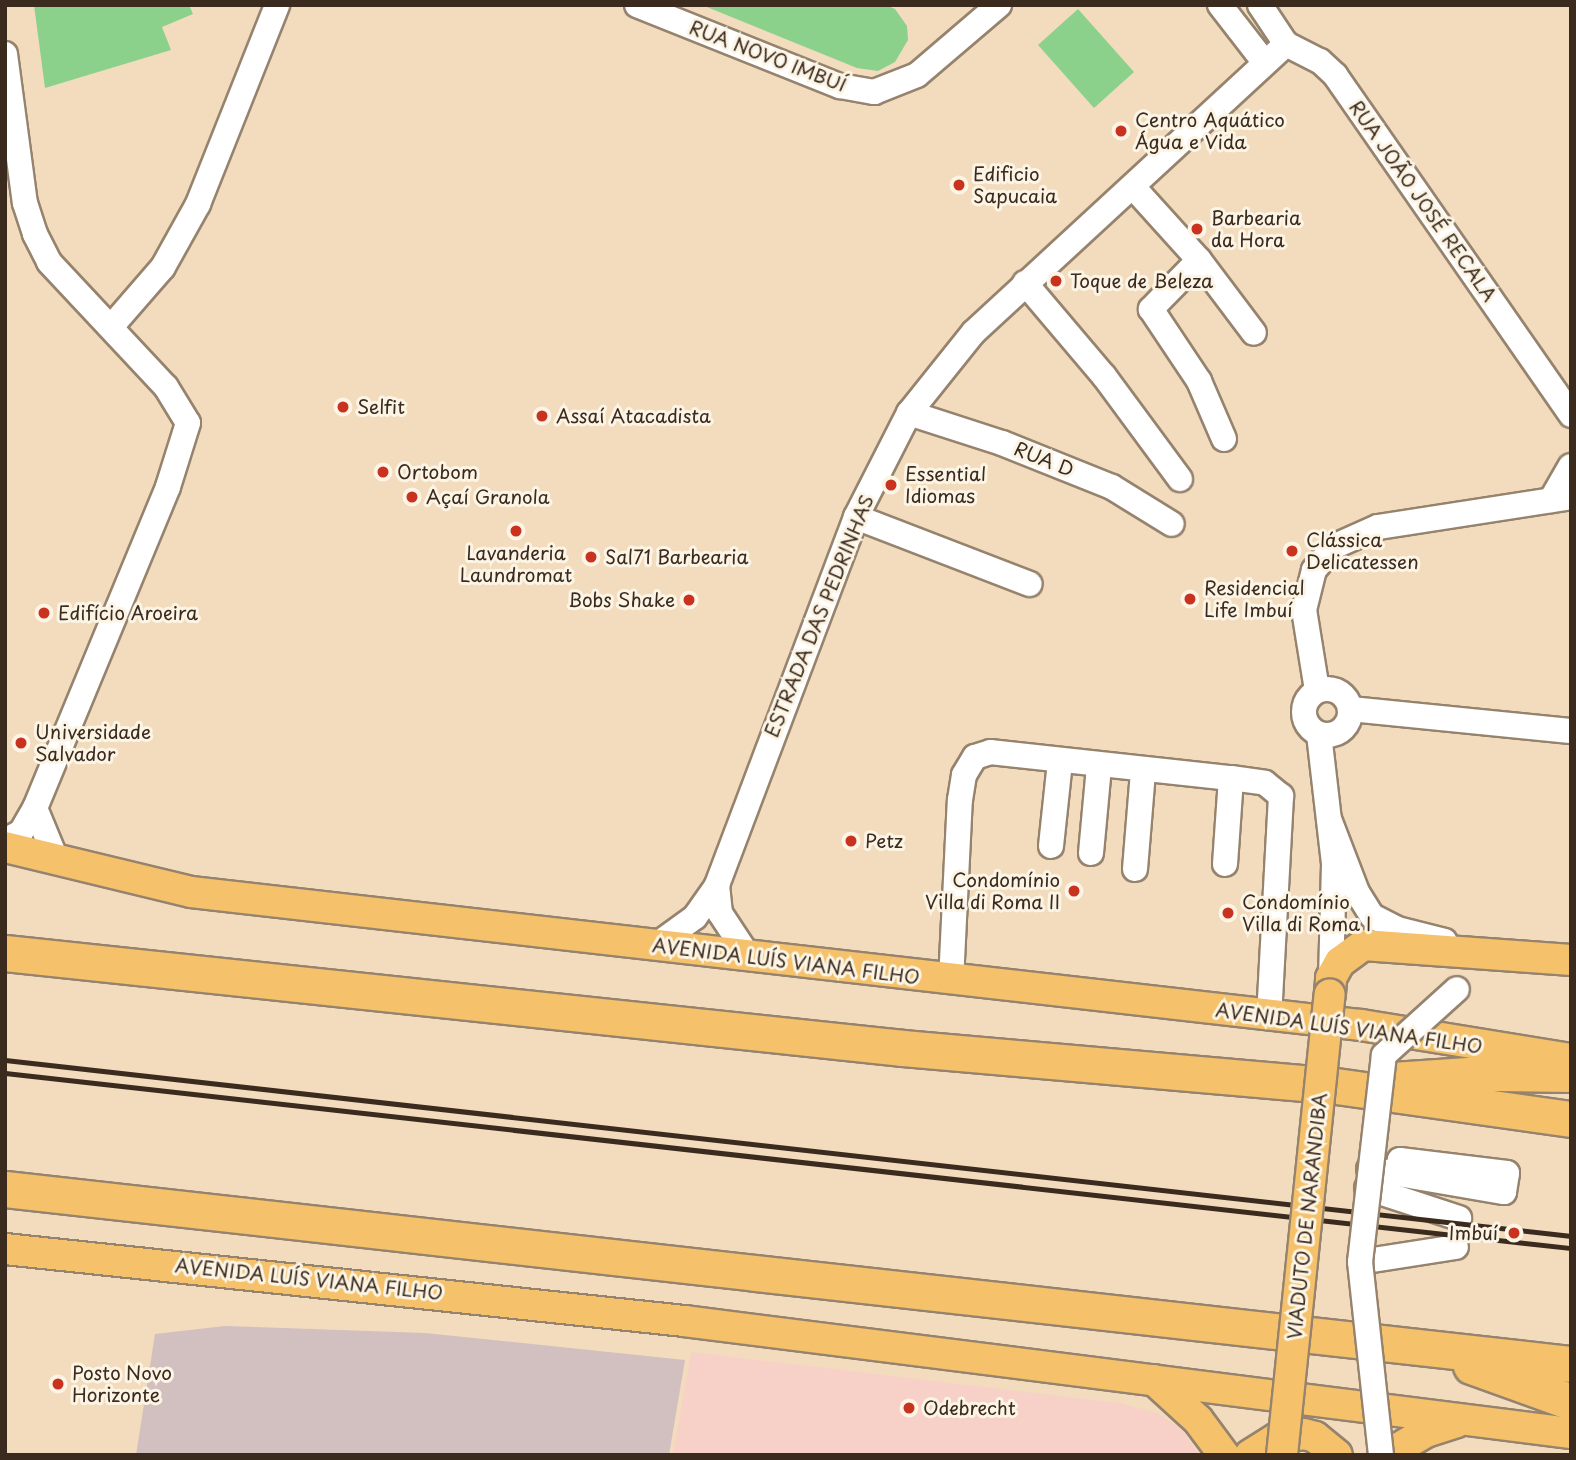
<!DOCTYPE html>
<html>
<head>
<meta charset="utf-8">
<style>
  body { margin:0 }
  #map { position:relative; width:1576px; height:1460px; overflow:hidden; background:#f2dcbd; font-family:"Playpen Sans",sans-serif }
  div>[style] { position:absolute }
  .built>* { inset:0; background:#f7d1c8 }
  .industrial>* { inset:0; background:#d2bfc0 }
  .green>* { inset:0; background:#8bd18c }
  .roads { filter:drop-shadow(2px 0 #96836e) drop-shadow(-2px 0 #96836e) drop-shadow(0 2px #96836e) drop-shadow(0 -2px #96836e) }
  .minor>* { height:24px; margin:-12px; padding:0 12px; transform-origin:12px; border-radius:12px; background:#fff }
  .minor>.ring { margin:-12px; padding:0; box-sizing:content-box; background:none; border:24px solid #fff; border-radius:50% }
  .major>* { height:30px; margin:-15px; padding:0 15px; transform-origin:15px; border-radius:15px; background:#f5c16b }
  .highway>* { height:35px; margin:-17.5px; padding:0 17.5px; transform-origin:17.5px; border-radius:17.5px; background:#f5c16b }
  .rail>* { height:5px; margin:-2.5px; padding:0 2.5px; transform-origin:2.5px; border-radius:2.5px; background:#3b2a1e }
  .bridges { filter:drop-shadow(2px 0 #96836e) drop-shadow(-2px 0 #96836e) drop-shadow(0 2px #96836e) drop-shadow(0 -2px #96836e) }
  .minor-bridge>* { height:24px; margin:-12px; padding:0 12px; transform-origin:12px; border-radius:12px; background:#fff }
  .major-bridge>* { height:30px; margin:-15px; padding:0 15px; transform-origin:15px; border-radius:15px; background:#f5c16b }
  .dots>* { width:19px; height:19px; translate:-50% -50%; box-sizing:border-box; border:4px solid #fcf5e5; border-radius:50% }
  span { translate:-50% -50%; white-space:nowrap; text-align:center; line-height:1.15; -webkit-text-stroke:6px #fcf5e5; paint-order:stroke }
  .street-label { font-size:19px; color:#3b2a1e }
  .poi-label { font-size:19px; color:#3b2a1e }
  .left { translate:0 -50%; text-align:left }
  .right { translate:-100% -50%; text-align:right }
  .frame { position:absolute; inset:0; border:7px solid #3b2a1e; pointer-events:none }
</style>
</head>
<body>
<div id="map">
  <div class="built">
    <div style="clip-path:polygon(691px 1352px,1119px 1403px,1157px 1413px,1182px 1429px,1199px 1455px,673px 1455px)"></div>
  </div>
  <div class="industrial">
    <div style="clip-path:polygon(225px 1326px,425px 1333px,685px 1360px,669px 1455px,136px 1455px,155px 1334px)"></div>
  </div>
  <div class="green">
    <div style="clip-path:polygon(34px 5px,189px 5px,193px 14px,162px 27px,171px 50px,45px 88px)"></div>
    <div style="clip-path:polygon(702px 5px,886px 5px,895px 9px,907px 26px,908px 40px,895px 62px,878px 71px,857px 68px)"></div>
    <div style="clip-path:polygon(1078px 9px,1134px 72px,1094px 108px,1038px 45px)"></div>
  </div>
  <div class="roads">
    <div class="minor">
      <div style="left:637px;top:5px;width:219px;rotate:21.8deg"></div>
      <div style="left:840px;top:86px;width:35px;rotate:10deg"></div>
      <div style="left:874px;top:92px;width:46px;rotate:-21.6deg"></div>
      <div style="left:917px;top:75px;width:108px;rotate:-40.5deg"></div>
      <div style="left:1220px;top:5px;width:73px;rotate:52.2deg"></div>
      <div style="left:1260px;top:5px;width:47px;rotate:56.3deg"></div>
      <div style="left:1286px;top:44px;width:38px;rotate:27deg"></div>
      <div style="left:1320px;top:61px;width:21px;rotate:43deg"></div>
      <div style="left:1335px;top:75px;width:414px;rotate:55.2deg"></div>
      <div style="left:5px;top:54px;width:150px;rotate:82.4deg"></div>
      <div style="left:25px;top:203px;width:33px;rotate:72deg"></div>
      <div style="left:35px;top:234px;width:31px;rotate:63deg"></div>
      <div style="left:49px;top:262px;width:171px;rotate:46.9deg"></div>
      <div style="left:166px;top:387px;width:42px;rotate:58.6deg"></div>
      <div style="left:188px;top:423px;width:67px;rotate:107.4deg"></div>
      <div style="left:168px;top:487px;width:347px;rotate:112.5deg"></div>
      <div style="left:35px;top:808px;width:28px;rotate:120deg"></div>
      <div style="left:21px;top:832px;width:18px;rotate:151deg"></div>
      <div style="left:1134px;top:188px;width:97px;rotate:47.9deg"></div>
      <div style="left:1199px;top:260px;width:91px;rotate:53deg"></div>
      <div style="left:1199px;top:260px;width:69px;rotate:134.4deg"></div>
      <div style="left:1151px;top:309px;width:87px;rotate:56.3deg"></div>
      <div style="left:1199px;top:381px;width:63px;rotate:66.7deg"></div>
      <div style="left:1025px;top:283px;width:122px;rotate:49.7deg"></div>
      <div style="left:1104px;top:376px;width:128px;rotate:53.6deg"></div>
      <div style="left:111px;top:327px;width:79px;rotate:-49.1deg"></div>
      <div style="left:163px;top:267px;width:72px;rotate:-60.9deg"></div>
      <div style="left:198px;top:204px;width:214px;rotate:-68.3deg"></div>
      <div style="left:909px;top:413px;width:98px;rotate:17.9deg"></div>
      <div style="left:1002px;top:443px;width:118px;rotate:21.8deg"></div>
      <div style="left:1112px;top:487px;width:70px;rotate:31.7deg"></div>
      <div style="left:1551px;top:500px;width:39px;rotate:-60deg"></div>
      <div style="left:856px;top:517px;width:186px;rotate:21.1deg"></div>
      <div class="ring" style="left:1304px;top:689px;width:22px;height:22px"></div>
      <div style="left:1317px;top:690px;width:81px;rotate:-99.2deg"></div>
      <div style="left:1304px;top:610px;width:41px;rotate:-76deg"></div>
      <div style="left:1314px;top:570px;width:30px;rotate:-50deg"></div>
      <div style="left:1333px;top:547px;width:49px;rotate:-24deg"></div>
      <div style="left:1378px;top:527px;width:195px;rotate:-8.8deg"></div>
      <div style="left:1350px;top:709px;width:222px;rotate:5.7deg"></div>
      <div style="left:1319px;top:734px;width:131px;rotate:83.4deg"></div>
      <div style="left:1334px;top:864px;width:114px;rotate:91.5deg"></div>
      <div style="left:35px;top:808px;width:55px;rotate:67.6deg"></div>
      <div style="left:1329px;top:819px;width:78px;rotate:69deg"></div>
      <div style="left:1357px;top:892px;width:28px;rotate:58deg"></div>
      <div style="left:1372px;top:916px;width:28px;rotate:27deg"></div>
      <div style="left:1397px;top:929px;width:49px;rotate:14deg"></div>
      <div style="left:1051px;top:846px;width:84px;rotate:-83.9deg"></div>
      <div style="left:1091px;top:853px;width:86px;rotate:-84.7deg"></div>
      <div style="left:1225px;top:864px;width:86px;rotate:-86deg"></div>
      <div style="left:1135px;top:869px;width:98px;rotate:-85.3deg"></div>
      <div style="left:717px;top:885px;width:28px;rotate:84deg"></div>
      <div style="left:720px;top:913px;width:53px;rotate:56.6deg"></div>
      <div style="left:655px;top:946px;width:49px;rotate:-35.9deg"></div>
      <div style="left:695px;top:917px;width:39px;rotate:-55deg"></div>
      <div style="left:717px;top:885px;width:393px;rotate:-69.3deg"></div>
      <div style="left:856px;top:517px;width:117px;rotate:-63deg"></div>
      <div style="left:909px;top:413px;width:104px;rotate:-51.3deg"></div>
      <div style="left:974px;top:332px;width:425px;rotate:-42.7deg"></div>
      <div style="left:951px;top:981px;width:181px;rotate:-87.2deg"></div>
      <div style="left:960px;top:800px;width:25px;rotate:-81deg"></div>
      <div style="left:964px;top:775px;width:21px;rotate:-59deg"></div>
      <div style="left:975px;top:757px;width:16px;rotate:-18deg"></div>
      <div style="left:990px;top:752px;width:242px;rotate:6.2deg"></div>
      <div style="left:1231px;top:778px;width:34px;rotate:8deg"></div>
      <div style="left:1265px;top:783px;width:21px;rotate:39deg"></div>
      <div style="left:1281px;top:796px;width:219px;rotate:93.1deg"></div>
      <div style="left:1369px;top:1169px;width:137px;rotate:9.7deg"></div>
      <div style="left:1504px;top:1192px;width:19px;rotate:-81deg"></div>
      <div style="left:1507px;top:1173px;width:108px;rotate:-173.1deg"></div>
      <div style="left:1400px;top:1160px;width:7px;rotate:106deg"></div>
      <div style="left:1398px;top:1167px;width:100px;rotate:9.7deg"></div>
      <div style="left:1497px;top:1184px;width:5px;rotate:-90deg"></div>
      <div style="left:1497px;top:1179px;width:96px;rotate:-171deg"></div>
      <div style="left:1367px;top:1188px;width:97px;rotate:18.1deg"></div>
      <div style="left:1360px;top:1262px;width:97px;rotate:-8.9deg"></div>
    </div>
    <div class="major">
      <div style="left:5px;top:847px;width:191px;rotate:13.6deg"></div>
      <div style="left:191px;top:892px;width:1178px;rotate:6.49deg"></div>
      <div style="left:1361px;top:1025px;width:213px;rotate:9.2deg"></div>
      <div style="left:1330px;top:994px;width:16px;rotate:-86deg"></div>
      <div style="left:1331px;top:978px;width:18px;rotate:-61deg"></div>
      <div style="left:1340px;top:962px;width:29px;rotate:-36deg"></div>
      <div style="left:1363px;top:945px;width:209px;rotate:4.1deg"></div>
      <div style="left:5px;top:1249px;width:683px;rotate:6.05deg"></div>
      <div style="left:684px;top:1321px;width:894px;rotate:7.2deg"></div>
      <div style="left:1154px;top:1380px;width:59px;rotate:42.3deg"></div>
      <div style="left:1198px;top:1420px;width:44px;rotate:53.4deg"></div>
      <div style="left:1250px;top:1455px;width:32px;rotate:-32deg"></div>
      <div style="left:1277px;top:1438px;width:27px;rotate:-8deg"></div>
      <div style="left:1304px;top:1434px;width:11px;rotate:15deg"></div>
      <div style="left:1315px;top:1437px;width:28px;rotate:39deg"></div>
      <div style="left:1387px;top:1455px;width:45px;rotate:-30.5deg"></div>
      <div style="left:1426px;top:1432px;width:32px;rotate:-18deg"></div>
    </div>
    <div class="highway">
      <div style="left:5px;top:953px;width:903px;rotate:6.04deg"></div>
      <div style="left:903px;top:1048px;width:428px;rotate:5deg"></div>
      <div style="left:1329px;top:1085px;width:244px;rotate:8deg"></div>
      <div style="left:1392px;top:1080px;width:106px;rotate:-3.8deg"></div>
      <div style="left:1498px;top:1073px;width:73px;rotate:0.8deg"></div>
      <div style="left:5px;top:1189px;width:1576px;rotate:6.38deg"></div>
      <div style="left:1471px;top:1366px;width:106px;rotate:19.8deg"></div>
    </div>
  </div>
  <div class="rail">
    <div style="left:5px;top:1060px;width:1576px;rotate:6.41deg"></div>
    <div style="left:5px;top:1073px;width:1576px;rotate:6.38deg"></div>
  </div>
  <div class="bridges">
    <div class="minor-bridge">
      <div style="left:1381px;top:1455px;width:194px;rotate:-96.2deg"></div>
      <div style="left:1360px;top:1262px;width:208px;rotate:-83.4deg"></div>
      <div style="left:1384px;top:1055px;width:98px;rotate:-42.1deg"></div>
    </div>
    <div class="major-bridge">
      <div style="left:1282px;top:1455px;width:463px;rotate:-84.1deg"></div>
    </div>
  </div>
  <div class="dots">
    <div style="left:1121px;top:131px;background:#c8321e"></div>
    <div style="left:959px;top:185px;background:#c8321e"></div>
    <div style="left:1197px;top:229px;background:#c8321e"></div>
    <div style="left:1056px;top:281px;background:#c8321e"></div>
    <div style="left:343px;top:407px;background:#c8321e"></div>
    <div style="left:542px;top:416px;background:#c8321e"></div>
    <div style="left:383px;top:472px;background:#c8321e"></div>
    <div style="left:891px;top:485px;background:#c8321e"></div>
    <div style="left:412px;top:497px;background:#c8321e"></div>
    <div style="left:516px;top:531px;background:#c8321e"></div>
    <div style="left:1292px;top:551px;background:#c8321e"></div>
    <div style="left:591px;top:557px;background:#c8321e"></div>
    <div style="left:1190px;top:599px;background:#c8321e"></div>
    <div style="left:689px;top:600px;background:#c8321e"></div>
    <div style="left:44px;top:613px;background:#c8321e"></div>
    <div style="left:21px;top:743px;background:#c8321e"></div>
    <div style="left:851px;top:841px;background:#c8321e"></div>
    <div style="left:1074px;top:891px;background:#c8321e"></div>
    <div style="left:1228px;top:913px;background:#c8321e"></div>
    <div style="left:1514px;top:1233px;background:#c8321e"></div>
    <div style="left:58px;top:1384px;background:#c8321e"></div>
    <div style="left:909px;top:1408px;background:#c8321e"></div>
  </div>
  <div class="street-label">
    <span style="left:768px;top:56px;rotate:21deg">RUA NOVO IMBUÍ</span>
    <span style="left:1423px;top:201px;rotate:55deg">RUA JOÃO JOSÉ RECALA</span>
    <span style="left:1044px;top:459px;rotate:22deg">RUA D</span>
    <span style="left:819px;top:616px;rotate:-68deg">ESTRADA DAS PEDRINHAS</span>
    <span style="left:786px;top:961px;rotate:7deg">AVENIDA LUÍS VIANA FILHO</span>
    <span style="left:1349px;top:1028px;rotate:8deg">AVENIDA LUÍS VIANA FILHO</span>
    <span style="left:1307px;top:1216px;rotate:-84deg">VIADUTO DE NARANDIBA</span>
    <span style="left:309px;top:1279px;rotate:6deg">AVENIDA LUÍS VIANA FILHO</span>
  </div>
  <div class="poi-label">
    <span class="left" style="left:1135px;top:131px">Centro Aquático<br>Água e Vida</span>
    <span class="left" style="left:973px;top:185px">Edificio<br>Sapucaia</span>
    <span class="left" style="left:1211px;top:229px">Barbearia<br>da Hora</span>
    <span class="left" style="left:1070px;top:281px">Toque de Beleza</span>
    <span class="left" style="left:357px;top:407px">Selfit</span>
    <span class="left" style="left:556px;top:416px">Assaí Atacadista</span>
    <span class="left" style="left:397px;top:472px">Ortobom</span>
    <span class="left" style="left:905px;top:485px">Essential<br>Idiomas</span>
    <span class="left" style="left:426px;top:497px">Açaí Granola</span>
    <span class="left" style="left:1306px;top:551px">Clássica<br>Delicatessen</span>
    <span style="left:516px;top:564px">Lavanderia<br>Laundromat</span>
    <span class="left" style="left:605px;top:557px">Sal71 Barbearia</span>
    <span class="left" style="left:1204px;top:599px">Residencial<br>Life Imbuí</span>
    <span class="right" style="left:675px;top:600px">Bobs Shake</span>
    <span class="left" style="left:58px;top:613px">Edifício Aroeira</span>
    <span class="left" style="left:35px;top:743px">Universidade<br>Salvador</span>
    <span class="left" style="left:865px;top:841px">Petz</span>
    <span class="right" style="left:1060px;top:891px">Condomínio<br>Villa di Roma II</span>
    <span class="left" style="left:1242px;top:913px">Condomínio<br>Villa di Roma I</span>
    <span class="right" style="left:1498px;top:1233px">Imbuí</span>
    <span class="left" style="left:72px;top:1384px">Posto Novo<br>Horizonte</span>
    <span class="left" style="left:923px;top:1408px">Odebrecht</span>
  </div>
  <div class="frame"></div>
</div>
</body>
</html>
